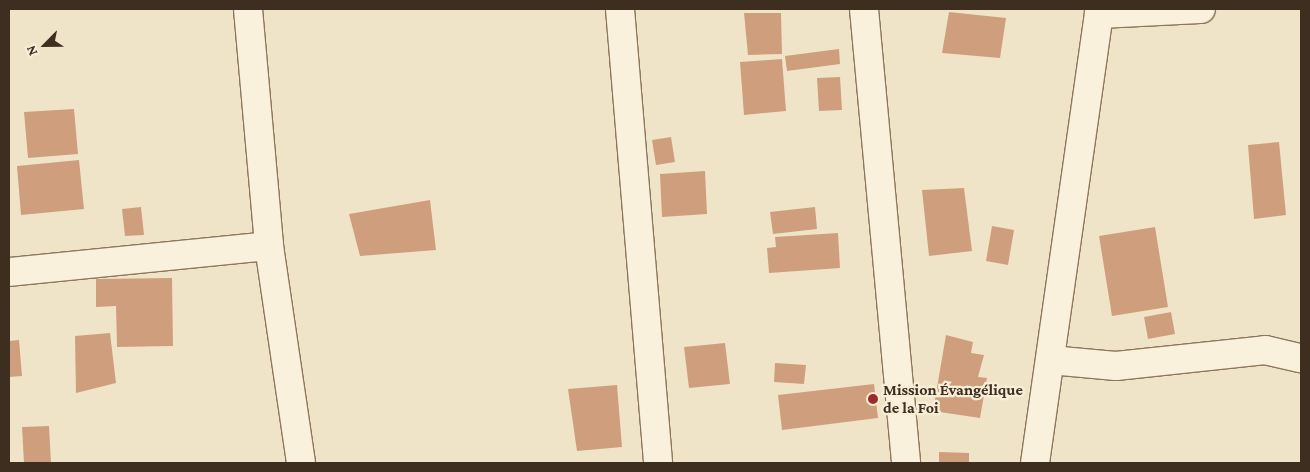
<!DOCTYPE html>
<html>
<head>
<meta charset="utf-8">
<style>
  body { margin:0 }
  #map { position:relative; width:1310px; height:472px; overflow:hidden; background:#f0e4c8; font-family:"Crimson Pro",serif }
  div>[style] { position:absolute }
  .building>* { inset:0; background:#cf9f7d }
  .roads { filter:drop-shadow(1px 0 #8d765c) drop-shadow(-1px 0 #8d765c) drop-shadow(0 1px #8d765c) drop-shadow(0 -1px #8d765c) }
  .street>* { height:28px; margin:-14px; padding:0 14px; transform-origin:14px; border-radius:14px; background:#faf1dc }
  .dots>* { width:14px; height:14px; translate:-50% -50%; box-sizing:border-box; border:2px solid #f7eed8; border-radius:50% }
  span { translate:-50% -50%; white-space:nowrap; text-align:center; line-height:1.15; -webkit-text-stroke:4.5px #f7eed8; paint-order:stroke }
  .poi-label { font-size:16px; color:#3d2e20; font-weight:700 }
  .left { translate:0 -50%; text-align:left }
  .frame { position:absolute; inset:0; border:10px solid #3d2e20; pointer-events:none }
  .north { position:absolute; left:20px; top:20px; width:50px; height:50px; -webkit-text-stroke:4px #f7eed8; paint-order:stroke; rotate:247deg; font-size:14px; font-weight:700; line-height:20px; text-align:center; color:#3d2e20 }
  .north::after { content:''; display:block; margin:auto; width:18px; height:22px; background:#3d2e20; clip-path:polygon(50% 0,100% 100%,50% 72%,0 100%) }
</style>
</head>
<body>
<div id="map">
  <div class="building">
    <div style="clip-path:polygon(949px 12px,1006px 18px,1000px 58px,942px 53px)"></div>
    <div style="clip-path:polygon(744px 13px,781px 13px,782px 54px,748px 55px)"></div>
    <div style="clip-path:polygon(839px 49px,840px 64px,787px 71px,785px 56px)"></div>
    <div style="clip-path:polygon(782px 59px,786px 111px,744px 115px,740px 62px)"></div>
    <div style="clip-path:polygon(840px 77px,842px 110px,819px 111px,817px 78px)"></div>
    <div style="clip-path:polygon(74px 109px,78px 154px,28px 158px,24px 112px)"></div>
    <div style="clip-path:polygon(671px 137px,675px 162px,656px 165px,652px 140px)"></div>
    <div style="clip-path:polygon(1279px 142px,1286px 215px,1254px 219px,1248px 145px)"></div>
    <div style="clip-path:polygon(79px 160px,84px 209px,21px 215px,17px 166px)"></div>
    <div style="clip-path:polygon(705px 171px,707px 214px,662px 217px,660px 174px)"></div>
    <div style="clip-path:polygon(964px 188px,972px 251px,929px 256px,922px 190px)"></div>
    <div style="clip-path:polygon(430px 200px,436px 250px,360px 256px,349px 214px)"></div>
    <div style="clip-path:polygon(141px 207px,144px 235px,125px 236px,122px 209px)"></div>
    <div style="clip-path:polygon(815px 207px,817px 229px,773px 234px,770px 212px)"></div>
    <div style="clip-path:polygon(992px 226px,1014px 230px,1008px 265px,986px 261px)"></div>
    <div style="clip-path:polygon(1155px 227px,1168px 307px,1112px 316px,1099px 236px)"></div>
    <div style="clip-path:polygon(838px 233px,840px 268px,769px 273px,767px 248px,776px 247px,775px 237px)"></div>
    <div style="clip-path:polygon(172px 278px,173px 346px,117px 347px,116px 306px,96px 307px,96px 279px)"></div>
    <div style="clip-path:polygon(1171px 312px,1175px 334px,1148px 339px,1144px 317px)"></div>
    <div style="clip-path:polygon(110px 333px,116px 383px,76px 393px,75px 336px)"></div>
    <div style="clip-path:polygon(946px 335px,973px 342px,971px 353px,984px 355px,978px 377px,987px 378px,980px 418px,933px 411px)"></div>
    <div style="clip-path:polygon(19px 340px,22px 376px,9px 377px,9px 341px)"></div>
    <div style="clip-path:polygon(725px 343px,730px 384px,689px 388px,684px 347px)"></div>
    <div style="clip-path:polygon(775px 363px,806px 365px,804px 384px,774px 382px)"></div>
    <div style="clip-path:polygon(874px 384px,878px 418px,782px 430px,778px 395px)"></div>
    <div style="clip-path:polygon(617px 385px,622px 447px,577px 451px,568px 389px)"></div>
    <div style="clip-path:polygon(49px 426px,51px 463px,24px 463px,22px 427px)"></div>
    <div style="clip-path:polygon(939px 452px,969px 453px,969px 463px,939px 463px)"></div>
  </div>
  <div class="roads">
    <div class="street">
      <div style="left:248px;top:9px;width:238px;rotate:84.9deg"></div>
      <div style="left:269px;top:246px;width:219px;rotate:81.6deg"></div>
      <div style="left:620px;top:9px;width:456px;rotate:85.2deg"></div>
      <div style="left:864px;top:9px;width:456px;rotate:84.7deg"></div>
      <div style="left:1099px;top:14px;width:102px;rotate:-2.8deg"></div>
      <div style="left:9px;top:272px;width:261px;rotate:-5.7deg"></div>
      <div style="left:1050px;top:360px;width:66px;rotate:5.2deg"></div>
      <div style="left:1116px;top:366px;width:150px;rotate:-6.1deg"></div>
      <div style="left:1265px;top:350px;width:37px;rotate:13deg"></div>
      <div style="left:1035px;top:463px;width:459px;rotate:-81.9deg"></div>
    </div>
  </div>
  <div class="dots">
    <div style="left:873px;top:399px;background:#9e2a2b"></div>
  </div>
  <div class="poi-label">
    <span class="left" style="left:883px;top:399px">Mission Évangélique<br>de la Foi</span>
  </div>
  <div class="frame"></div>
  <div class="north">N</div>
</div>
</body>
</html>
